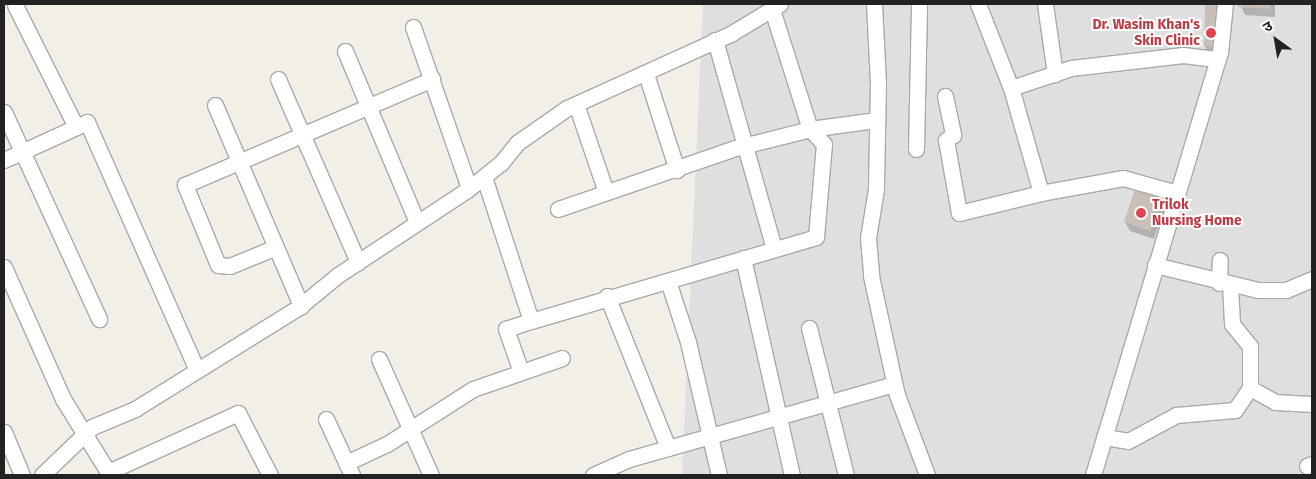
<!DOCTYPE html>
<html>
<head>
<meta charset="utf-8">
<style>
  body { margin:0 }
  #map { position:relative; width:1316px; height:479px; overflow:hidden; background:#f2efe9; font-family:"Fira Sans","Noto Sans Devanagari",sans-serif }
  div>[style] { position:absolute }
  .residential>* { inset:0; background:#e0dfdf }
  .shadow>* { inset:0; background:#0003 }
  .building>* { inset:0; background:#c7bfb8 }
  .roads { filter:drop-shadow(1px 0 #a9a9a9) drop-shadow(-1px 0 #a9a9a9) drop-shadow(0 1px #a9a9a9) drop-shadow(0 -1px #a9a9a9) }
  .minor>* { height:15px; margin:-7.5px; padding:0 7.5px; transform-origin:7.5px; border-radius:7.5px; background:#fff }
  .dots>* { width:14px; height:14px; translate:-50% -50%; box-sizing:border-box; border:2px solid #fff; border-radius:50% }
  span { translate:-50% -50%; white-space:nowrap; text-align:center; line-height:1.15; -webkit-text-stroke:4px #fff; paint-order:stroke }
  .health-label { font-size:14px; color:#be3a42; font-weight:700 }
  .right { translate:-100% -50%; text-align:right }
  .left { translate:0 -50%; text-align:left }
  .frame { position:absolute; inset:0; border:5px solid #222; pointer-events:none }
  .north { position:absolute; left:1251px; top:15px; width:50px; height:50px; -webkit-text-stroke:4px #fff; paint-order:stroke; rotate:328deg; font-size:14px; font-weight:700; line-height:20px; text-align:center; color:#222 }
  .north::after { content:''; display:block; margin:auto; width:18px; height:22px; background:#222; clip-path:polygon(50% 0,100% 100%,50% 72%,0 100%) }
</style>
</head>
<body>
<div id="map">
  <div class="residential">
    <div style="clip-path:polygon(703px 4px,1312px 4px,1312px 475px,682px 475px)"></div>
  </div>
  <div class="shadow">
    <div style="clip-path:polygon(1207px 4px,1223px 4px,1224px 55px,1210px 55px,1205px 46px)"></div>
    <div style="clip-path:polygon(1240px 4px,1275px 4px,1275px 17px,1245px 15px)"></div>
    <div style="clip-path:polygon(1160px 199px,1165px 207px,1154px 239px,1130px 231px,1125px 222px)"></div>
  </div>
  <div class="building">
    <div style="clip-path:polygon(1205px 4px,1222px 4px,1220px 47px,1204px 46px)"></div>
    <div style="clip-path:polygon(1238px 4px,1270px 4px,1270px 9px,1238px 7px)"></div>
    <div style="clip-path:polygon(1135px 189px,1161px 197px,1150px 231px,1124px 222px)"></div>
  </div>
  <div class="roads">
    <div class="minor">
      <div style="left:874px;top:4px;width:78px;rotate:87.1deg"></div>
      <div style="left:878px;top:82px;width:107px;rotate:91.1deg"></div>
      <div style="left:876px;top:189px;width:50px;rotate:99.3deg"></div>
      <div style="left:868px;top:238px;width:38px;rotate:85deg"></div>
      <div style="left:871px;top:276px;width:122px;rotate:77.7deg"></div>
      <div style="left:897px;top:395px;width:85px;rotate:69.4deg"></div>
      <div style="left:978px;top:4px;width:90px;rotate:68.6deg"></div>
      <div style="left:1045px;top:4px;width:71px;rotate:81.9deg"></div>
      <div style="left:413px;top:27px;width:170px;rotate:70.8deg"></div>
      <div style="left:715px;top:40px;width:216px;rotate:74.2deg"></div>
      <div style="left:345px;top:51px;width:186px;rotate:67.2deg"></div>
      <div style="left:646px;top:74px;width:101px;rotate:72.1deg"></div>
      <div style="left:278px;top:79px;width:200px;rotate:66.4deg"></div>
      <div style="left:945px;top:96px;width:40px;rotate:78deg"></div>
      <div style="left:953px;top:135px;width:9px;rotate:144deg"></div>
      <div style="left:946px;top:140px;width:74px;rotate:79.9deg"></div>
      <div style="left:959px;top:213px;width:84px;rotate:-13.7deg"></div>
      <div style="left:576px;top:104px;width:93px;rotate:71.2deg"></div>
      <div style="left:215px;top:105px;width:219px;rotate:66.8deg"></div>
      <div style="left:4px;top:112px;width:228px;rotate:65.3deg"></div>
      <div style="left:76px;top:127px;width:12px;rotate:-24deg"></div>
      <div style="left:87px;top:122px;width:271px;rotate:66.1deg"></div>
      <div style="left:916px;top:149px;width:145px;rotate:-88.8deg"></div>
      <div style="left:4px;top:160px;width:79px;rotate:-24.6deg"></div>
      <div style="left:76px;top:127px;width:136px;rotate:-116.6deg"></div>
      <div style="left:484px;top:177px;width:151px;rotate:71.9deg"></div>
      <div style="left:531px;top:321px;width:297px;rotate:-16.4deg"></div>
      <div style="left:816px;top:237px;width:93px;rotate:-85.1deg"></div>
      <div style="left:824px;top:144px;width:21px;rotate:-133deg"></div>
      <div style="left:810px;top:129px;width:126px;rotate:-107.6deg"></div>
      <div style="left:1177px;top:193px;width:56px;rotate:-164.5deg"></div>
      <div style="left:1123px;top:178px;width:83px;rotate:169.6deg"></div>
      <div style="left:1041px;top:193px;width:109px;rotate:-105.9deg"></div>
      <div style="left:1011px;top:88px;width:63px;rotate:-18.4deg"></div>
      <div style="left:1071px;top:68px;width:113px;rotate:-6.6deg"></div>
      <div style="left:1183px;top:55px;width:35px;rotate:7deg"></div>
      <div style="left:558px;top:209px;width:187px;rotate:-19deg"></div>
      <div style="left:735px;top:148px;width:77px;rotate:-14.2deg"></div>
      <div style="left:810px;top:129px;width:67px;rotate:-7.8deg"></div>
      <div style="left:276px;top:247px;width:50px;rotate:157.6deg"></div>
      <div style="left:230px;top:266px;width:12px;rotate:-175deg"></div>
      <div style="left:218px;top:265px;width:87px;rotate:-112.4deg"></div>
      <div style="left:185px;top:185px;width:269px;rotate:-23.2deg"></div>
      <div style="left:743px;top:258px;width:222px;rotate:77.3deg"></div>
      <div style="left:1155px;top:265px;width:106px;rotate:13.6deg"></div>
      <div style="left:1258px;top:290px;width:28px"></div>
      <div style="left:1286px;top:290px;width:28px;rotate:-23deg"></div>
      <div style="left:4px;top:267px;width:145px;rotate:65.9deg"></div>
      <div style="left:63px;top:399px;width:89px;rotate:58.3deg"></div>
      <div style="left:668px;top:281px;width:64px;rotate:71.8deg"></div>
      <div style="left:688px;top:342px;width:137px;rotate:76.9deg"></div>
      <div style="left:1219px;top:283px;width:23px;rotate:-88deg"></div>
      <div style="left:1230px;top:285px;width:39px;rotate:87deg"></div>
      <div style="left:1232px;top:324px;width:28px;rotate:51deg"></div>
      <div style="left:1250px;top:346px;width:42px;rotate:90deg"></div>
      <div style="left:607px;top:296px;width:164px;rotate:68.1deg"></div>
      <div style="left:809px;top:328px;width:152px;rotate:75.9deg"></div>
      <div style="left:379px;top:359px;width:127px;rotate:65.9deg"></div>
      <div style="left:521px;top:372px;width:46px;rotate:-109.2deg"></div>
      <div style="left:506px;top:329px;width:26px;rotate:-18deg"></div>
      <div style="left:326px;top:419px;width:62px;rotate:65.1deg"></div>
      <div style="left:4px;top:432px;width:47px;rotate:67.3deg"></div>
      <div style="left:1104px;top:437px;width:24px;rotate:9deg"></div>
      <div style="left:1128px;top:441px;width:55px;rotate:-28.4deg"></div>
      <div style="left:1176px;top:415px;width:59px;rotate:-4.8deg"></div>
      <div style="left:1235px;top:410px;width:27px;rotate:-56deg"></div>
      <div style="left:1250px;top:388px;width:29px;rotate:29deg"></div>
      <div style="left:1275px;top:402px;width:37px;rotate:3deg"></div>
      <div style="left:346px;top:463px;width:45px;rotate:-24.9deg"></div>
      <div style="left:387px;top:444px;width:102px;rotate:-32.6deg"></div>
      <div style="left:473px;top:389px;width:94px;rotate:-19.2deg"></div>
      <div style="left:1307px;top:466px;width:5px;rotate:-22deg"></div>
      <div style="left:108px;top:472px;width:143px;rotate:-24.4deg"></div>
      <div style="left:238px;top:413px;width:70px;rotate:62.7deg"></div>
      <div style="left:42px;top:475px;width:69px;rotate:-43.8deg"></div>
      <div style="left:92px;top:427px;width:47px;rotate:-22.7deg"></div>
      <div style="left:135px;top:409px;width:193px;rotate:-31.9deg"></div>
      <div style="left:299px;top:307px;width:50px;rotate:-39.4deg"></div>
      <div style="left:338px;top:275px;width:154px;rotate:-33.4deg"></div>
      <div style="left:467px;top:190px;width:43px;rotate:-38.5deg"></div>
      <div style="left:501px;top:163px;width:26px;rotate:-51deg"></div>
      <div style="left:517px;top:143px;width:61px;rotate:-35deg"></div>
      <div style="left:567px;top:108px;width:181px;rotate:-24.4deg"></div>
      <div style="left:732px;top:33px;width:56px;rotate:-31.1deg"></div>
      <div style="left:593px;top:475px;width:39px;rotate:-24deg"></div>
      <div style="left:629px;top:459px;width:275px;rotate:-15.8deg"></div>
      <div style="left:1093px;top:475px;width:441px;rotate:-73.3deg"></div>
      <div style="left:1220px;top:53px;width:49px;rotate:-84.2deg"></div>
    </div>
  </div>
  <div class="dots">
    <div style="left:1211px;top:33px;background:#e0444e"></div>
    <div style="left:1141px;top:213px;background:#e0444e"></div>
  </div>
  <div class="health-label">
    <span class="right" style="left:1200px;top:33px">Dr. Wasim Khan's<br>Skin Clinic</span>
    <span class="left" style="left:1152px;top:213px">Trilok<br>Nursing Home</span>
  </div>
  <div class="frame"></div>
  <div class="north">उ</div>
</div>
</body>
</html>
